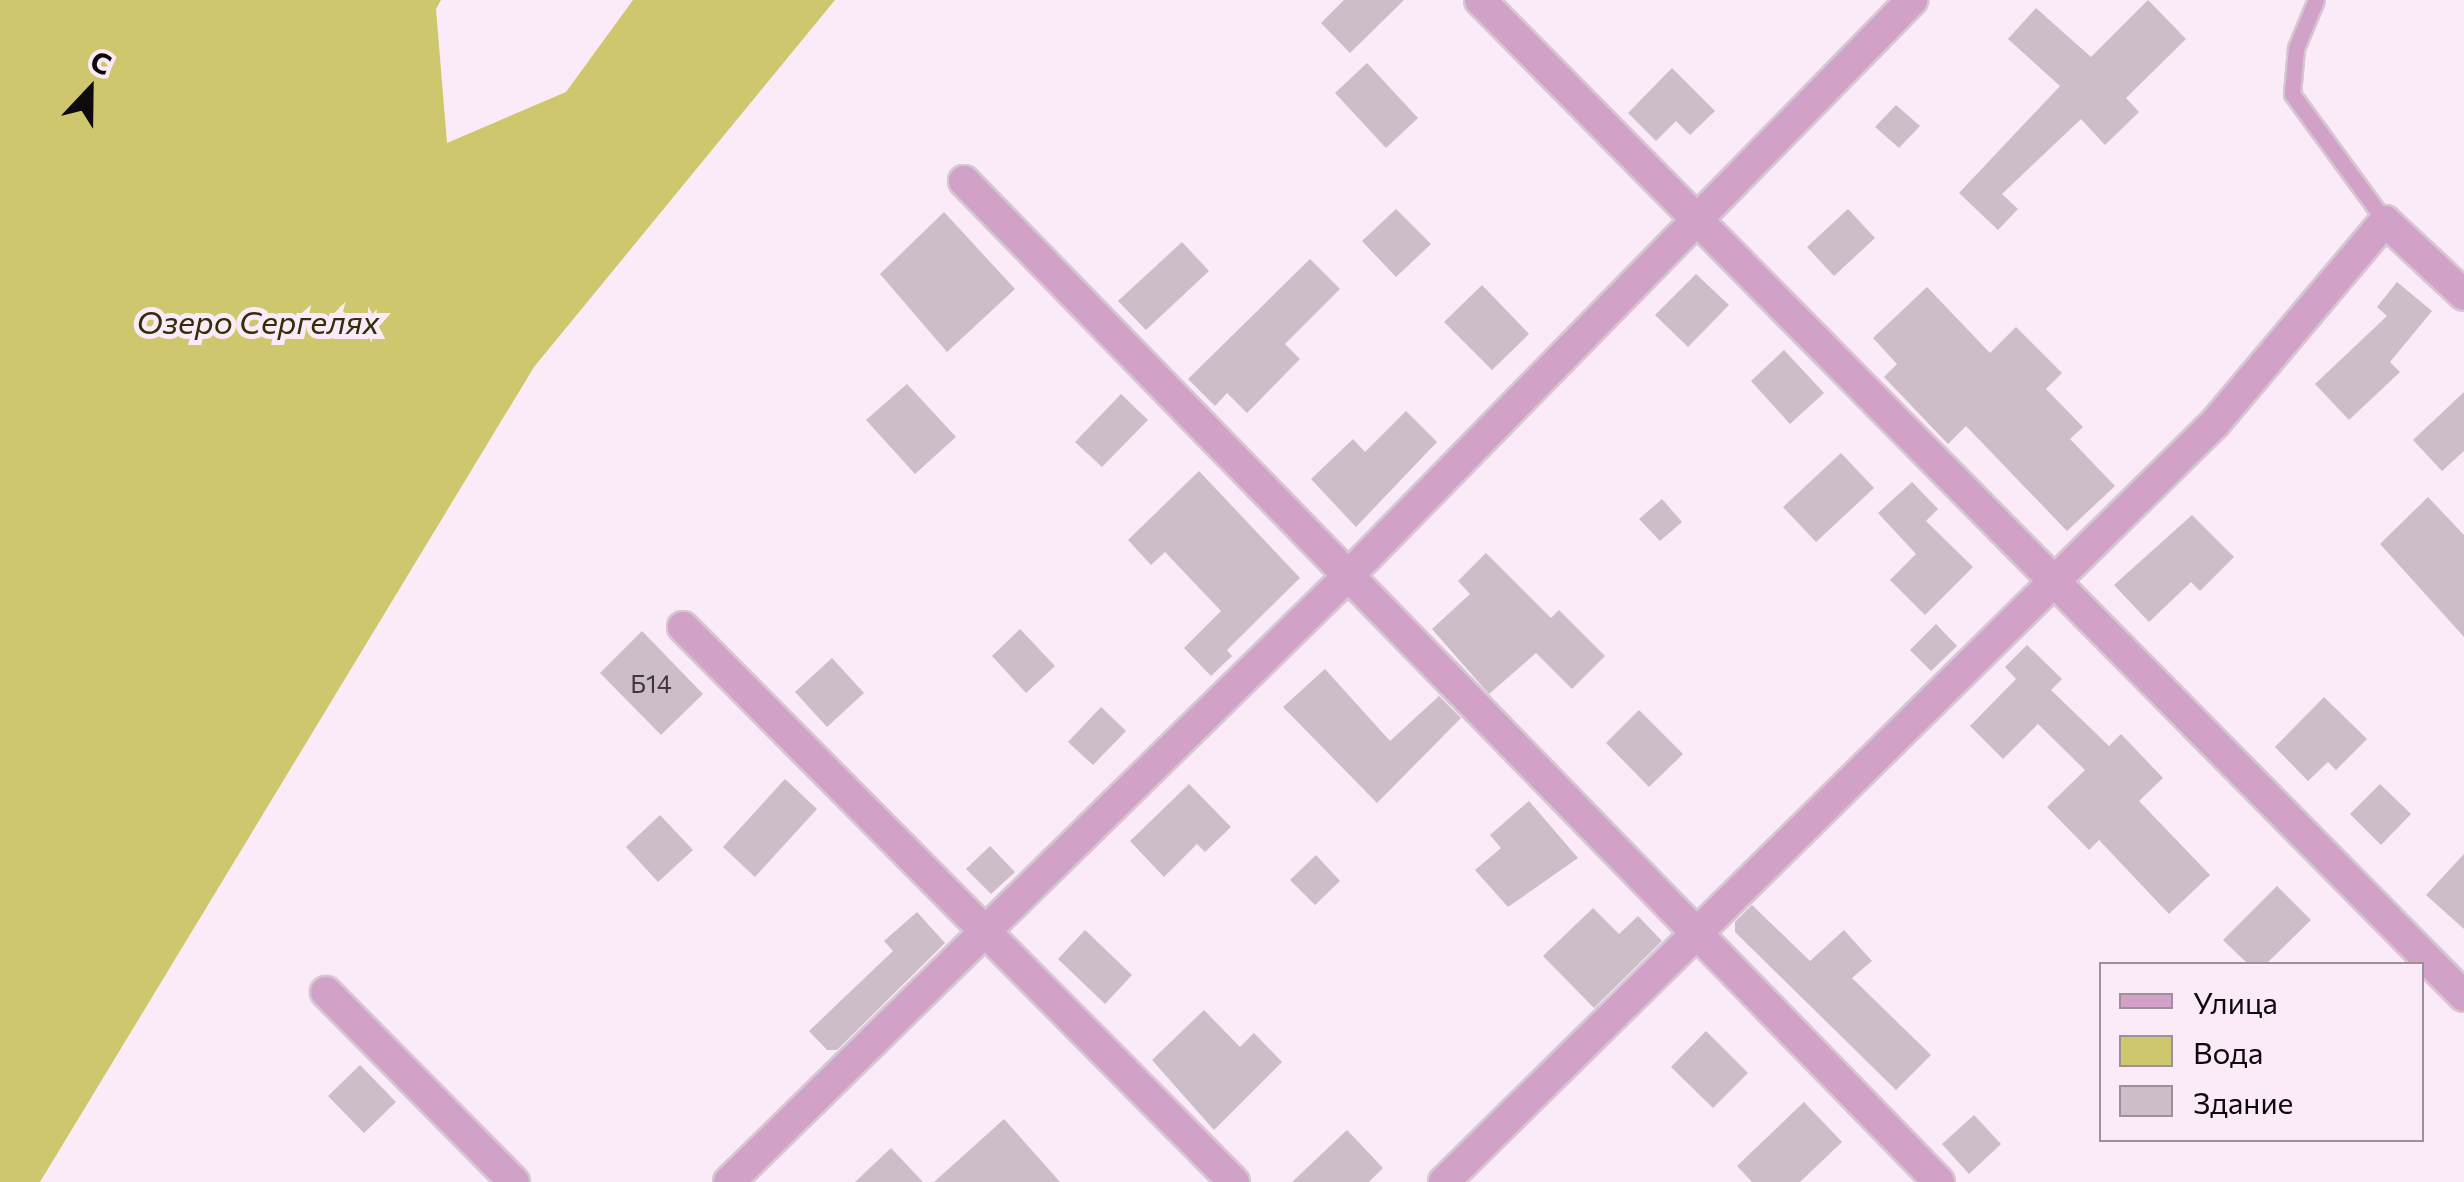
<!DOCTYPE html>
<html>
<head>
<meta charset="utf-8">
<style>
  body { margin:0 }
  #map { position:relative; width:2464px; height:1182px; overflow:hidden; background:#fbeaf7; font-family:Commissioner,sans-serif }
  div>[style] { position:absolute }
  .water>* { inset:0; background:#cfc76e }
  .building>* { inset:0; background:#cdbdc9 }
  .roads { filter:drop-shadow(2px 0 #d5c6d2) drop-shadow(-2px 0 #d5c6d2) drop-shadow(0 2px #d5c6d2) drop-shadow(0 -2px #d5c6d2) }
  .service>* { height:15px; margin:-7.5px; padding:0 7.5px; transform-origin:7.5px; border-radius:7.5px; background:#d2a1c8 }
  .minor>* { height:30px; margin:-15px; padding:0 15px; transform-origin:15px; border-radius:15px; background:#d2a1c8 }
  span { translate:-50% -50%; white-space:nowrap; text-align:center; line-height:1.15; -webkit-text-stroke:10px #fbeaf7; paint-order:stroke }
  .number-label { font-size:25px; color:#3e373d }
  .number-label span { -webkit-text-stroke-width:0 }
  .water-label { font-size:32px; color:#322e06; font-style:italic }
  .legend { position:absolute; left:2099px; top:962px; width:325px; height:180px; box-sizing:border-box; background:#fbeaf7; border:2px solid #9d909a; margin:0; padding:12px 18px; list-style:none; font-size:30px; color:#0f0a0e }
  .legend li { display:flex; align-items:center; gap:20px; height:50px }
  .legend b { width:50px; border:2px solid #9d909a }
  .north { position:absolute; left:40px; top:40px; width:100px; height:100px; -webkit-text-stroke:8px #fbeaf7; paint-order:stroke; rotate:22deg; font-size:28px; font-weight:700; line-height:40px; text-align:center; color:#0f0a0e }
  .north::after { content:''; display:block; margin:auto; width:35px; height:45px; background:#0f0a0e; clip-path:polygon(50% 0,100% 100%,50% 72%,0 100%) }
</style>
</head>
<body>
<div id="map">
  <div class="water">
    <div style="clip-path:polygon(0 0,441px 0,436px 9px,447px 143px,566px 92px,633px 0,835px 0,534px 367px,40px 1182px,0 1182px)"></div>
  </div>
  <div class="building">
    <div style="clip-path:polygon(1344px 0,1404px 0,1350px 53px,1321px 23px)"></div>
    <div style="clip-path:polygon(2148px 0,2186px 39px,2126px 98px,2139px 112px,2105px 145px,2081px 119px,2002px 194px,2018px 209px,1998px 230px,1959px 193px,2060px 86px,2008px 39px,2036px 8px,2091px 57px)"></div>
    <div style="clip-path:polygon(1367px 63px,1418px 118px,1386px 148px,1335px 93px)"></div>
    <div style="clip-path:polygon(1672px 68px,1715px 111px,1690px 135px,1676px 121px,1656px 141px,1628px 113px)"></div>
    <div style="clip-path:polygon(1896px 105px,1920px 126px,1899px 148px,1875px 127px)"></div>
    <div style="clip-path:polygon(1396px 209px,1431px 244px,1396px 277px,1362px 241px)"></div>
    <div style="clip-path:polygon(1848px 209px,1875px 238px,1834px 276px,1807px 247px)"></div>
    <div style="clip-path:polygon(944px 212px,1015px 289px,947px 352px,880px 274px)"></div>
    <div style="clip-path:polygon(1182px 242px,1209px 271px,1146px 330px,1118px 301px)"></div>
    <div style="clip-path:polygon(1310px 259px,1340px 289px,1285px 344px,1300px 359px,1247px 413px,1227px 393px,1215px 406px,1188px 379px)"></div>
    <div style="clip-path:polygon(1696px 274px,1729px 305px,1688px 347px,1655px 315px)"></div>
    <div style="clip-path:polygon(2397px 282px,2432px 311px,2390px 362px,2400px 372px,2349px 420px,2315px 384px,2387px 316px,2377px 307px)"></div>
    <div style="clip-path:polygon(1482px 285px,1529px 334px,1492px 370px,1444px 322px)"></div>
    <div style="clip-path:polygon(1927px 287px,1990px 353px,2016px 327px,2062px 373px,2046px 389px,2083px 427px,2070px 439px,2115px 486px,2067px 531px,1966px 426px,1948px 444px,1884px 377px,1897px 364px,1873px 338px)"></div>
    <div style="clip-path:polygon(1784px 350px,1824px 393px,1790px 424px,1751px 381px)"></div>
    <div style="clip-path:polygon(907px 384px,956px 437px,915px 474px,866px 420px)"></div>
    <div style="clip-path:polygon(2464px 392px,2464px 451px,2442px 471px,2413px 440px)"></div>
    <div style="clip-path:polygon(1121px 394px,1148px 420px,1102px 467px,1075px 442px)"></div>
    <div style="clip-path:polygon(1406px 411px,1437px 442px,1356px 527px,1311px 479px,1353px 439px,1365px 452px)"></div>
    <div style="clip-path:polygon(1841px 453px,1874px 488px,1816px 542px,1783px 507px)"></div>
    <div style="clip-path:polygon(1199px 471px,1300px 578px,1227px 650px,1232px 656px,1211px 676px,1184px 648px,1221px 611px,1165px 552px,1151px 565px,1128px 540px)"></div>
    <div style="clip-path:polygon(1912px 482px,1938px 509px,1926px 521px,1973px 567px,1925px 615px,1890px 580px,1916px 554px,1878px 513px)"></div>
    <div style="clip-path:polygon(2428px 497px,2464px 535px,2464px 637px,2380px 544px)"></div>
    <div style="clip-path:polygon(1662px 499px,1682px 522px,1660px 541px,1639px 519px)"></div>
    <div style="clip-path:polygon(2192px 515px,2234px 557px,2200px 591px,2191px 582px,2149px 622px,2114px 585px)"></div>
    <div style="clip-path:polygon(1486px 553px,1551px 618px,1559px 610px,1605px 656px,1572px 689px,1536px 653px,1489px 694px,1432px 629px,1470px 594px,1458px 581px)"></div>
    <div style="clip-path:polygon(1936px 624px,1957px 646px,1931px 671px,1910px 650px)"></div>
    <div style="clip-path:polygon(1020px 629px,1055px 666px,1026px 693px,992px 656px)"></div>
    <div style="clip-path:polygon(642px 631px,703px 694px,661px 735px,600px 673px)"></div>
    <div style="clip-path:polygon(2027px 645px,2062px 679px,2051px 690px,2109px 746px,2121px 734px,2163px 778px,2139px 801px,2210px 875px,2169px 914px,2099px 840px,2089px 850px,2047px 807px,2085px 770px,2038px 724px,2003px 759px,1970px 726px,2016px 679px,2005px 667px)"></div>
    <div style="clip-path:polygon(832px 658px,864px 693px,827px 727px,795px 692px)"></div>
    <div style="clip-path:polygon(1325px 669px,1390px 741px,1439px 696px,1461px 718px,1377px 803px,1283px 707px)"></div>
    <div style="clip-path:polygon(2324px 697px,2367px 739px,2336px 770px,2328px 762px,2308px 781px,2275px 747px)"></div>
    <div style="clip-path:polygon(1101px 707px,1126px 731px,1093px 765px,1068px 742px)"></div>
    <div style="clip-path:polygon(1639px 710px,1683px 754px,1649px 787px,1606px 743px)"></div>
    <div style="clip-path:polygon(785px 779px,817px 809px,755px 877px,723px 847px)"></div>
    <div style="clip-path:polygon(1189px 784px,1231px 827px,1205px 852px,1197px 844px,1164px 877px,1130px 841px)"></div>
    <div style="clip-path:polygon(2380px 784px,2411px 814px,2381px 845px,2350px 814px)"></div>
    <div style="clip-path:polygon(1529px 801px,1578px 858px,1508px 907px,1475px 870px,1501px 848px,1490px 835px)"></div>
    <div style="clip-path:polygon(660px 815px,693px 850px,658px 882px,626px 847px)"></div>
    <div style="clip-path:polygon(990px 846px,1015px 872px,991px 894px,966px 869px)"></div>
    <div style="clip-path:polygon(2464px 854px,2464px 929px,2426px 895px)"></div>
    <div style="clip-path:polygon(1316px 855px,1340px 881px,1315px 905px,1290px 880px)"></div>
    <div style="clip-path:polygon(2277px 886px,2311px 920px,2266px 964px,2248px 964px,2223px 940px)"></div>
    <div style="clip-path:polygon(1752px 905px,1810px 961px,1844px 930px,1872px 961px,1852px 978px,1931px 1055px,1896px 1090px,1735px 932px,1735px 922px)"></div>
    <div style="clip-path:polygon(1593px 908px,1619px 934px,1638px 916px,1662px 941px,1594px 1008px,1543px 956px)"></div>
    <div style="clip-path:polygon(917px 912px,945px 943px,837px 1050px,827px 1050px,809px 1031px,893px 951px,884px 941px)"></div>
    <div style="clip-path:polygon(1085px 930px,1132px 975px,1105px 1004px,1058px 959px)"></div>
    <div style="clip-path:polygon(1204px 1010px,1240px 1047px,1254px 1033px,1282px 1062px,1214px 1130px,1152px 1060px)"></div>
    <div style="clip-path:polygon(1706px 1031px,1748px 1073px,1713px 1108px,1671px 1067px)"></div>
    <div style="clip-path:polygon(360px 1065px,396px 1102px,364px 1133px,328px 1096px)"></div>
    <div style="clip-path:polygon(1804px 1102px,1842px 1142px,1800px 1182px,1752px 1182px,1737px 1166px)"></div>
    <div style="clip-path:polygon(1974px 1115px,2001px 1144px,1969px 1174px,1942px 1144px)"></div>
    <div style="clip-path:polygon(1004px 1119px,1060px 1182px,934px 1182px)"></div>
    <div style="clip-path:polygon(1347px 1130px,1383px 1168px,1369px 1182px,1292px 1182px)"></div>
    <div style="clip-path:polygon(891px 1148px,923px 1182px,855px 1182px)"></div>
  </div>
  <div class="roads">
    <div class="service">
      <div style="left:2316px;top:0;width:52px;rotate:112.6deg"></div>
      <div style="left:2296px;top:48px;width:46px;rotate:95deg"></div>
      <div style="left:2292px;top:94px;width:157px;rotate:53.8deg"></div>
    </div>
    <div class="minor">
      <div style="left:1480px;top:0;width:1400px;rotate:45.35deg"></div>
      <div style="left:964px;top:181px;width:1397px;rotate:45.75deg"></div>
      <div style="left:683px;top:627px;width:782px;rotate:45.21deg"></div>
      <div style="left:326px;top:992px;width:267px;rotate:45.3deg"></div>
      <div style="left:729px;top:1182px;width:865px;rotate:-44.39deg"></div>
      <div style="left:1347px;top:577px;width:808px;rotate:-45.6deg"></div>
      <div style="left:1444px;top:1182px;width:1082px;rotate:-44.55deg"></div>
      <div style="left:2215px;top:423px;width:264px;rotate:-49.9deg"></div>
      <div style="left:2385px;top:221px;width:108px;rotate:43.1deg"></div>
    </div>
  </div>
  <div class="number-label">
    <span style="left:651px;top:683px">Б14</span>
  </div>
  <div class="water-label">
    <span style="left:258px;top:321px">Озеро Сергелях</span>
  </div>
  <ul class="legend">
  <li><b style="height:12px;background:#d2a1c8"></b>Улица</li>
  <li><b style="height:28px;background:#cfc76e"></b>Вода</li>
  <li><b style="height:28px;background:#cdbdc9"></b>Здание</li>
  </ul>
  <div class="north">С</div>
</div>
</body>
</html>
